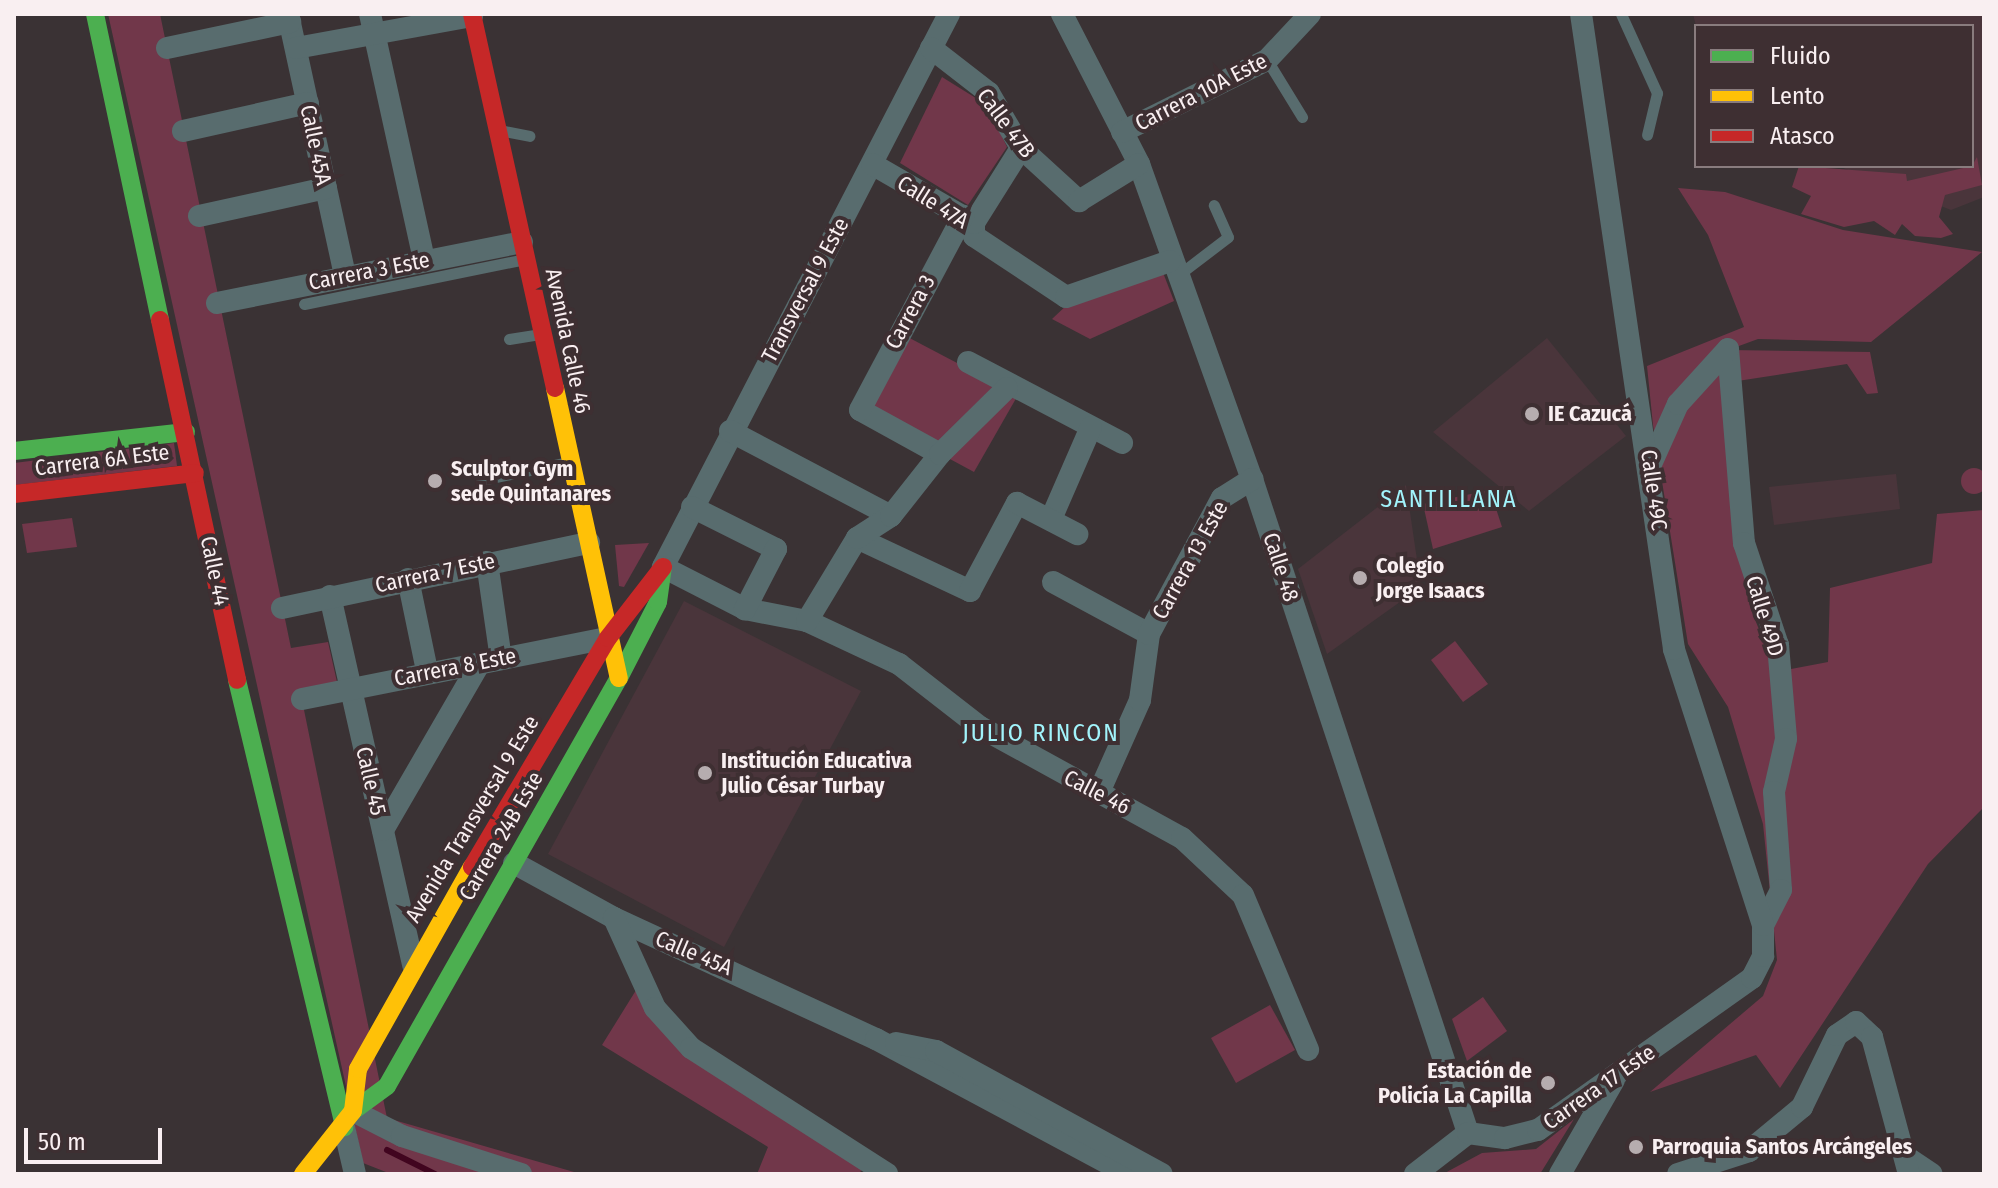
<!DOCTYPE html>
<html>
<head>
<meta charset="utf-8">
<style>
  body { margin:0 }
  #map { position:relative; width:1998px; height:1188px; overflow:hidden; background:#3a3234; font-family:"Fira Sans Condensed",sans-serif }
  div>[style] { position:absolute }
  .built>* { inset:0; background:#4a353b }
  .green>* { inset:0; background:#71374a }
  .round { border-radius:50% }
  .stream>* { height:6px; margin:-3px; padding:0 3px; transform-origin:3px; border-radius:3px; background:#41051f }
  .lane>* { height:11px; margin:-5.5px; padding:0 5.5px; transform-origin:5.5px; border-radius:5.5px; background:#586c6e }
  .street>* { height:22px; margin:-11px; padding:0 11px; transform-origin:11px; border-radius:11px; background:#586c6e }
  .fast>* { height:18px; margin:-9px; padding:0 9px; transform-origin:9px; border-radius:9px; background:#4caf50 }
  .slow>* { height:18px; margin:-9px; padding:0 9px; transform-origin:9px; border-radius:9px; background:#ffc107 }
  .jam>* { height:18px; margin:-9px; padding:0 9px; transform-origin:9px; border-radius:9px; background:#c62828 }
  .dots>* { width:22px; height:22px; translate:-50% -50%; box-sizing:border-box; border:4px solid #3e2f32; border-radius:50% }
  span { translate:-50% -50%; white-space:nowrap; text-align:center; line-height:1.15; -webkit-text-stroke:8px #3e2f32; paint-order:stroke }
  .street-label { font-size:22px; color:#f9eff1 }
  .poi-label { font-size:22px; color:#f9eff1; font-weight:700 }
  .left { translate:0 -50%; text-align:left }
  .right { translate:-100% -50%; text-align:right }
  .neighbourhood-label { font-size:24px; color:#a2f3fb; letter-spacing:2px }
  .frame { position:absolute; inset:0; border:16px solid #f9eff1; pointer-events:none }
  .legend { position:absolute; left:1694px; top:24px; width:280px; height:144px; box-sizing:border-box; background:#3e2f32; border:2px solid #897c7e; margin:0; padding:10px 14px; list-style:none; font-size:24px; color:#f9eff1 }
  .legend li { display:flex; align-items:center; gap:16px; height:40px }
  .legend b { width:40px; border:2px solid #897c7e }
  .scale { position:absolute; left:24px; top:1128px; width:138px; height:36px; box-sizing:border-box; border:4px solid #f9eff1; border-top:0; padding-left:10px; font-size:24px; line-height:28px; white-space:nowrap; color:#f9eff1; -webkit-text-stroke:6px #3e2f32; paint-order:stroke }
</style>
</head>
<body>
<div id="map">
  <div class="built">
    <div style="clip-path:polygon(1693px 14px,1984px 14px,1984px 197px,1951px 210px,1838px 166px,1972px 166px,1972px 26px,1696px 26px)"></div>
    <div style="clip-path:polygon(1547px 338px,1626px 436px,1529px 511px,1433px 432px)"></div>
    <div style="clip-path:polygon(1896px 474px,1900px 509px,1774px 525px,1769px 487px)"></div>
    <div style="clip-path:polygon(1406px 485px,1421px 587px,1327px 654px,1298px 569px)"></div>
    <div style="clip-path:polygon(684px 601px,861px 691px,724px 947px,548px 854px)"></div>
  </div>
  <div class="green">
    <div style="clip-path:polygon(108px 14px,160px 14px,291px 648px,328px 642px,339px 691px,302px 700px,387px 1118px,581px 1174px,391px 1174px,363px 1163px)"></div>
    <div style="clip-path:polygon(942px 77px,987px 105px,1007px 147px,968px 205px,900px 163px)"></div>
    <div style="clip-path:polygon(1977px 157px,1982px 185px,1945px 195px,1939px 217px,1953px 234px,1941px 238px,1915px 236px,1902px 224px,1895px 235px,1874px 221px,1844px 227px,1801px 214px,1811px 196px,1792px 187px,1799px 166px,1906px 174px,1907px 181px,1972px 166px)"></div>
    <div style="clip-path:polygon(1678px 188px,1725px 192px,1843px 230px,1982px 252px,1871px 342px,1758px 339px,1728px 350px,1870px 352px,1878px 393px,1867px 394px,1847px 364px,1731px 382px,1750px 607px,1776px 672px,1828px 662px,1830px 588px,1932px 563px,1937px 514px,1984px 510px,1984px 807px,1928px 864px,1780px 1088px,1756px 1055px,1650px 1092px,1763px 996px,1777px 960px,1763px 824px,1728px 707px,1688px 644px,1653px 425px,1647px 366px,1744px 327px,1708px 235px)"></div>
    <div style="clip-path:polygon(1162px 270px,1174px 301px,1090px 339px,1052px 319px,1069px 303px)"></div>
    <div style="clip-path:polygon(900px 333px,1018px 395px,974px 472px,861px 411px)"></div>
    <div style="clip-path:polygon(174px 443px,177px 466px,14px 485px,14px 463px)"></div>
    <div class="round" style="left:1961px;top:468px;width:26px;height:26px"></div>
    <div style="clip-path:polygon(1490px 490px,1502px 527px,1433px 549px,1423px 504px)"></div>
    <div style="clip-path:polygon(72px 518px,77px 547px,27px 553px,22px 524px)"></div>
    <div style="clip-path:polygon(649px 543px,624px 587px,619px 586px,615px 545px)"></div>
    <div style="clip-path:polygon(1455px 641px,1488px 684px,1463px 702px,1431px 660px)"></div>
    <div style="clip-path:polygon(638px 987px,651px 1013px,865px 1167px,858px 1174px,757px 1174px,768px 1147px,602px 1045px)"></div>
    <div style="clip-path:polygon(1483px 997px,1507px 1031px,1467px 1061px,1452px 1019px)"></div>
    <div style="clip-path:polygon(1270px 1005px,1295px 1050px,1236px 1083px,1211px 1038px)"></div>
    <div style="clip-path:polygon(1574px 1119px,1540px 1174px,1443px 1174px,1482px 1153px,1536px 1149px)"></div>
  </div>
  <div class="stream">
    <div style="left:387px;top:1150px;width:54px;rotate:26.6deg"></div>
  </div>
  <div class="lane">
    <div style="left:1621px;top:14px;width:87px;rotate:65.5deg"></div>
    <div style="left:1657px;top:93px;width:43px;rotate:103.4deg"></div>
    <div style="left:1267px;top:60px;width:67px;rotate:58.4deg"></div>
    <div style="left:499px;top:130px;width:31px;rotate:11deg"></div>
    <div style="left:1177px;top:276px;width:64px;rotate:-37.4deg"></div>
    <div style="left:1228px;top:237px;width:35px;rotate:-114deg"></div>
    <div style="left:304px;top:304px;width:227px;rotate:-11.5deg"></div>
    <div style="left:509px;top:339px;width:31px;rotate:-9deg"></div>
    <div style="left:481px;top:480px;width:90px;rotate:-11.6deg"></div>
  </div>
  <div class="street">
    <div style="left:288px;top:14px;width:267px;rotate:77.7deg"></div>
    <div style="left:370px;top:14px;width:251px;rotate:77.6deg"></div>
    <div style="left:949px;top:14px;width:623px;rotate:117.35deg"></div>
    <div style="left:663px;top:567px;width:92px;rotate:27.1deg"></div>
    <div style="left:745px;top:609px;width:63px;rotate:11deg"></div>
    <div style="left:807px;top:621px;width:102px;rotate:25.1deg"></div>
    <div style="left:899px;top:664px;width:103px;rotate:37.9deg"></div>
    <div style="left:980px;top:727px;width:230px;rotate:28.8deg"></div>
    <div style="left:1182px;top:838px;width:83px;rotate:43.1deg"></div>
    <div style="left:1243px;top:895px;width:168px;rotate:67.2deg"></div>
    <div style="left:1062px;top:14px;width:169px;rotate:62.8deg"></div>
    <div style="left:1139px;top:164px;width:335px;rotate:70.3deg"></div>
    <div style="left:1252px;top:479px;width:689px;rotate:71.72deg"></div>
    <div style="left:167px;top:48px;width:126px;rotate:-11.9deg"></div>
    <div style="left:296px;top:48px;width:179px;rotate:-10.3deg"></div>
    <div style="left:931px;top:48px;width:73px;rotate:37.8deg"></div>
    <div style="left:989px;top:93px;width:64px;rotate:59.8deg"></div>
    <div style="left:1021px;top:148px;width:79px;rotate:42.4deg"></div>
    <div style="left:1079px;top:201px;width:70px;rotate:-31.7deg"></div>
    <div style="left:183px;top:131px;width:128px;rotate:-12.6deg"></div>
    <div style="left:1122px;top:132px;width:162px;rotate:-26.4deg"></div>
    <div style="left:1267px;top:60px;width:63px;rotate:-46.9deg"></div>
    <div style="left:872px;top:164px;width:118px;rotate:30deg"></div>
    <div style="left:974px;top:223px;width:13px;rotate:90deg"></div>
    <div style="left:974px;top:236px;width:110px;rotate:33.5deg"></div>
    <div style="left:1066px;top:297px;width:110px;rotate:-19.1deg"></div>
    <div style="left:199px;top:216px;width:130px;rotate:-12.4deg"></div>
    <div style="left:974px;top:223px;width:89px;rotate:-57.9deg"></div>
    <div style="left:217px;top:303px;width:311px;rotate:-11.3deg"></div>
    <div style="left:1728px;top:349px;width:195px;rotate:85.3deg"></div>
    <div style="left:1744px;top:543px;width:108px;rotate:71.6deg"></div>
    <div style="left:1778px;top:645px;width:94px;rotate:85.1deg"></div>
    <div style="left:1786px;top:739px;width:54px;rotate:102.8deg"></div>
    <div style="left:1774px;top:792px;width:98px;rotate:85.9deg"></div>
    <div style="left:1781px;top:890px;width:39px;rotate:117deg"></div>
    <div style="left:968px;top:362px;width:174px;rotate:27.7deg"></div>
    <div style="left:730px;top:431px;width:182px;rotate:27.8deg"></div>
    <div style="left:940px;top:454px;width:91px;rotate:-151.2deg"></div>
    <div style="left:860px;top:410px;width:220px;rotate:-62deg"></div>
    <div style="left:1651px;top:464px;width:66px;rotate:-65.8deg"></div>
    <div style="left:1678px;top:404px;width:74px;rotate:-47.7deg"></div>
    <div style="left:692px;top:507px;width:94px;rotate:26.6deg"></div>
    <div style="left:776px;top:549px;width:68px;rotate:117.3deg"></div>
    <div style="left:1051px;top:519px;width:100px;rotate:-66.5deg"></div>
    <div style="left:857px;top:538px;width:125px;rotate:25.1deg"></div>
    <div style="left:970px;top:591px;width:100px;rotate:-61.9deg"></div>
    <div style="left:1017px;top:503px;width:68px;rotate:27.3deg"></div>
    <div style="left:487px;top:562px;width:98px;rotate:81.8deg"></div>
    <div style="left:408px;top:579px;width:94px;rotate:78.3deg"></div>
    <div style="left:1053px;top:582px;width:109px;rotate:28.4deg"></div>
    <div style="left:330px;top:596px;width:378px;rotate:77.3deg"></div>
    <div style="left:282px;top:608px;width:314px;rotate:-12deg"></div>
    <div style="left:807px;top:621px;width:97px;rotate:-58.9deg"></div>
    <div style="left:857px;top:538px;width:40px;rotate:-32.9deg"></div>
    <div style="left:891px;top:516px;width:79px;rotate:-51.7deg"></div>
    <div style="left:940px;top:454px;width:94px;rotate:-44.6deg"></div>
    <div style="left:302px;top:699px;width:312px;rotate:-11.3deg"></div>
    <div style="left:1100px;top:790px;width:98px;rotate:-66deg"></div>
    <div style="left:1140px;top:700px;width:67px;rotate:-82.2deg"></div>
    <div style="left:1149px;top:634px;width:154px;rotate:-61.8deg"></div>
    <div style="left:1222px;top:498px;width:36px;rotate:-32deg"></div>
    <div style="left:383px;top:830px;width:193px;rotate:-59.9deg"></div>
    <div style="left:514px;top:863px;width:114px;rotate:28.8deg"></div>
    <div style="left:614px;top:918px;width:289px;rotate:24.8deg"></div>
    <div style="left:876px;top:1039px;width:286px;rotate:28.2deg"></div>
    <div style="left:614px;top:918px;width:99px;rotate:65.5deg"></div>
    <div style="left:655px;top:1008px;width:54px;rotate:48deg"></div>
    <div style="left:691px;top:1048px;width:233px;rotate:32.7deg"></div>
    <div style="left:896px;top:1043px;width:41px;rotate:11.3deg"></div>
    <div style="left:936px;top:1051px;width:257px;rotate:28.6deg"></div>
    <div style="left:353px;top:1111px;width:55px;rotate:27deg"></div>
    <div style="left:402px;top:1136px;width:125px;rotate:17.7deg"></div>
    <div style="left:344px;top:1127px;width:48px;rotate:76.8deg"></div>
    <div style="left:1905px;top:1156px;width:32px;rotate:34deg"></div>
    <div style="left:1415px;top:1174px;width:67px;rotate:-37.7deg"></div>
    <div style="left:1468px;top:1133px;width:37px;rotate:8deg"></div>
    <div style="left:1505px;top:1138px;width:34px;rotate:-14deg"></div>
    <div style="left:1538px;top:1130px;width:262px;rotate:-35.4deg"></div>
    <div style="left:1752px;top:978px;width:25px;rotate:-63deg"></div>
    <div style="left:1763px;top:956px;width:31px;rotate:-90deg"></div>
    <div style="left:1763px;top:925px;width:290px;rotate:-107.9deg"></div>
    <div style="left:1674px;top:649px;width:642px;rotate:-98.33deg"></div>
    <div style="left:1560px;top:1174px;width:108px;rotate:-60.1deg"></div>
    <div style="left:1678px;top:1174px;width:75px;rotate:-17.9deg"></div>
    <div style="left:1749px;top:1151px;width:69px;rotate:-39.7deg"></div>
    <div style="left:1802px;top:1107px;width:80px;rotate:-64.1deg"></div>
    <div style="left:1837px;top:1035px;width:23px;rotate:-34deg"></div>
    <div style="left:1856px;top:1022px;width:22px;rotate:43deg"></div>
    <div style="left:1872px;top:1037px;width:142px;rotate:74.9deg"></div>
  </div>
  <div class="fast">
    <div style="left:95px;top:14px;width:313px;rotate:78deg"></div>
    <div style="left:14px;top:451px;width:173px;rotate:-6.3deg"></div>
    <div style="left:237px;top:680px;width:460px;rotate:76.5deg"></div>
    <div style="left:353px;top:1111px;width:42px;rotate:-36.3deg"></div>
    <div style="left:387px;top:1086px;width:469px;rotate:-60.4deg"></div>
    <div style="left:619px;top:678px;width:85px;rotate:-62.8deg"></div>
    <div style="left:658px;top:602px;width:35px;rotate:-82deg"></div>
  </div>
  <div class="slow">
    <div style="left:555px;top:388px;width:297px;rotate:77.6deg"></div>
    <div style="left:303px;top:1174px;width:80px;rotate:-51.6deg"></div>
    <div style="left:353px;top:1111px;width:42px;rotate:-83.2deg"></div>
    <div style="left:358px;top:1069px;width:232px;rotate:-60.6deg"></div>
  </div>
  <div class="jam">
    <div style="left:472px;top:14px;width:383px;rotate:77.5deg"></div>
    <div style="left:160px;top:320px;width:368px;rotate:77.9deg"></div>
    <div style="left:14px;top:494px;width:182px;rotate:-6.6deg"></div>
    <div style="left:472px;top:867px;width:266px;rotate:-59.3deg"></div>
    <div style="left:608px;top:638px;width:90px;rotate:-52.2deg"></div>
  </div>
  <div class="dots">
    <div style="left:1532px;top:414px;background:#b6adaf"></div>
    <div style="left:435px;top:481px;background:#b6adaf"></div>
    <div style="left:1360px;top:578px;background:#b6adaf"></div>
    <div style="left:705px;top:773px;background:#b6adaf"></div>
    <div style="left:1548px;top:1083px;background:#b6adaf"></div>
    <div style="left:1636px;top:1147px;background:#b6adaf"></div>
  </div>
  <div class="street-label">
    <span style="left:1201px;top:92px;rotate:-27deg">Carrera 10A Este</span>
    <span style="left:1006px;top:123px;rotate:53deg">Calle 47B</span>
    <span style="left:316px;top:145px;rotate:78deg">Calle 45A</span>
    <span style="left:933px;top:202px;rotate:32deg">Calle 47A</span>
    <span style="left:369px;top:271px;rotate:-11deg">Carrera 3 Este</span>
    <span style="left:805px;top:290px;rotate:-62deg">Transversal 9 Este</span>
    <span style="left:910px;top:312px;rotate:-62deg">Carrera 3</span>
    <span style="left:568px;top:341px;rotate:78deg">Avenida Calle 46</span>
    <span style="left:102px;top:460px;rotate:-7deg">Carrera 6A Este</span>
    <span style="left:1654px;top:490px;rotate:82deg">Calle 49C</span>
    <span style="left:1190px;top:560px;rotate:-61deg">Carrera 13 Este</span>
    <span style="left:1281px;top:567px;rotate:72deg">Calle 48</span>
    <span style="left:215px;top:571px;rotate:78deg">Calle 44</span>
    <span style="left:435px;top:573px;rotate:-12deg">Carrera 7 Este</span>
    <span style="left:1765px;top:616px;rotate:73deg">Calle 49D</span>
    <span style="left:455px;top:667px;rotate:-11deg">Carrera 8 Este</span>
    <span style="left:371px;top:781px;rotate:77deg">Calle 45</span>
    <span style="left:1097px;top:792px;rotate:27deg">Calle 46</span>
    <span style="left:472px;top:819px;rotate:-59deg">Avenida Transversal 9 Este</span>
    <span style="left:501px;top:836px;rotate:-60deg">Carrera 24B Este</span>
    <span style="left:694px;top:953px;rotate:23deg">Calle 45A</span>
    <span style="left:1599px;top:1087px;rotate:-35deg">Carrera 17 Este</span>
  </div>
  <div class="poi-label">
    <span class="left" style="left:1548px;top:414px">IE Cazucá</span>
    <span class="left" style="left:451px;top:481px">Sculptor Gym<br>sede Quintanares</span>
    <span class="left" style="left:1376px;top:578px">Colegio<br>Jorge Isaacs</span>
    <span class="left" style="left:721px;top:773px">Institución Educativa<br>Julio César Turbay</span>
    <span class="right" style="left:1532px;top:1083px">Estación de<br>Policía La Capilla</span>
    <span class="left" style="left:1652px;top:1147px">Parroquia Santos Arcángeles</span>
  </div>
  <div class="neighbourhood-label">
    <span style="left:1449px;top:500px">SANTILLANA</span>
    <span style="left:1041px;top:734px">JULIO RINCON</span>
  </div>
  <div class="frame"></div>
  <ul class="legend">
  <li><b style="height:10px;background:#4caf50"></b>Fluido</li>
  <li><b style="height:10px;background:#ffc107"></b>Lento</li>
  <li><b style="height:10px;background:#c62828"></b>Atasco</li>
  </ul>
  <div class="scale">50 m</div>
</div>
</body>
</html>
